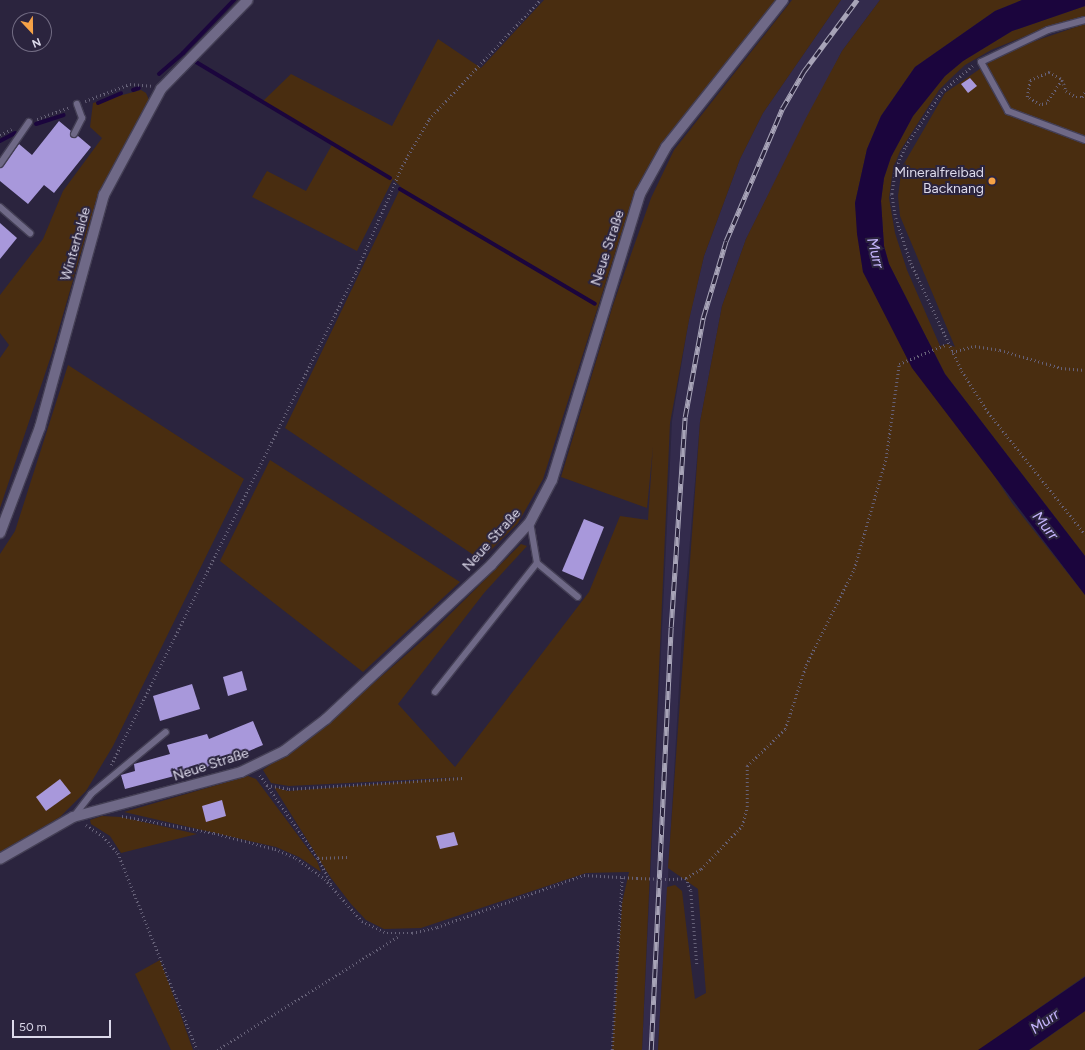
<!DOCTYPE html>
<html>
<head>
<meta charset="utf-8">
<style>
  body { margin:0 }
  #map { position:relative; width:1085px; height:1050px; overflow:hidden; background:#2b243e; font-family:Figtree,sans-serif }
  div>[style] { position:absolute }
  .built>* { inset:0; background:#332b4c }
  .green>* { inset:0; background:#492d10 }
  .water>* { inset:0; background:#1b053d }
  .stream>* { height:4px; margin:-2px; padding:0 2px; transform-origin:2px; border-radius:2px; background:#1b053d }
  .building>* { inset:0; background:#a898db }
  .path>* { height:2.5px; margin-top:-1.25px; transform-origin:0; background:repeating-linear-gradient(90deg,#666178 0 1px,transparent 0 4px) }
  .roads { filter:drop-shadow(1px 0 #433e54) drop-shadow(-1px 0 #433e54) drop-shadow(0 1px #433e54) drop-shadow(0 -1px #433e54) }
  .service>* { height:6px; margin:-3px; padding:0 3px; transform-origin:3px; border-radius:3px; background:#6f6987 }
  .minor>* { height:10px; margin:-5px; padding:0 5px; transform-origin:5px; border-radius:5px; background:#6f6987 }
  .rail>* { height:4.5px; margin-top:-2.25px; transform-origin:0; background:repeating-linear-gradient(90deg,#2b243e 0 9px,#a8a4b8 0 18px); box-sizing:border-box; border-block:1px solid #a8a4b8 }
  .path-bridge>* { height:2.5px; margin-top:-1.25px; transform-origin:0; background:repeating-linear-gradient(90deg,#666178 0 1px,transparent 0 4px) }
  .dots>* { width:11px; height:11px; translate:-50% -50%; box-sizing:border-box; border:2px solid #2b243e; border-radius:50% }
  span { translate:-50% -50%; white-space:nowrap; text-align:center; line-height:1.15; -webkit-text-stroke:4px #2b243e; paint-order:stroke }
  .poi-label { font-size:14px; color:#dcd9ea }
  .right { translate:-100% -50%; text-align:right }
  .street-label { font-size:14px; color:#dcd9ea }
  .water-label { font-size:15px; color:#c6b6fe; font-style:italic }
  .north { position:absolute; left:12px; top:12px; width:40px; height:40px; box-sizing:border-box; background:#2b243e; border:1px solid #726c83; border-radius:50%; rotate:158deg; font-size:11px; font-weight:700; line-height:16px; text-align:center; color:#dcd9ea }
  .north::after { content:''; display:block; margin:auto; width:14px; height:18px; background:#f6a247; clip-path:polygon(50% 0,100% 100%,50% 72%,0 100%) }
  .scale { position:absolute; left:12px; top:1020px; width:99px; height:18px; box-sizing:border-box; border:2px solid #dcd9ea; border-top:0; padding-left:5px; font-size:12px; line-height:14px; white-space:nowrap; color:#dcd9ea; -webkit-text-stroke:3px #2b243e; paint-order:stroke }
</style>
</head>
<body>
<div id="map">
  <div class="built">
    <div style="clip-path:polygon(841px 0,880px 0,842px 51px,746px 239px,722px 306px,700px 422px,682px 635px,658px 1050px,642px 1050px,672px 421px,689px 319px,704px 256px,740px 159px,763px 113px)"></div>
  </div>
  <div class="green">
    <div style="clip-path:polygon(544px 0,778px 0,660px 146px,634px 194px,543px 479px,518px 523px,481px 560px,285px 428px,401px 187px,393px 179px,357px 251px,252px 197px,267px 171px,306px 191px,333px 143px,262px 102px,291px 74px,392px 126px,438px 39px,481px 68px)"></div>
    <div style="clip-path:polygon(792px 0,841px 0,763px 113px,740px 159px,704px 256px,689px 320px,670px 423px,642px 1050px,612px 1050px,622px 903px,629px 872px,586px 873px,421px 928px,384px 929px,366px 920px,351px 904px,331px 878px,274px 787px,288px 791px,464px 777px,289px 786px,271px 783px,263px 770px,329px 722px,431px 633px,521px 544px,527px 546px,484px 593px,398px 704px,455px 767px,589px 592px,620px 516px,648px 520px,653px 446px,647px 508px,561px 477px,613px 305px,651px 198px,674px 150px)"></div>
    <div style="clip-path:polygon(880px 0,1022px 0,995px 11px,915px 67px,881px 116px,867px 149px,855px 203px,863px 272px,1012px 503px,1085px 595px,1085px 976px,979px 1050px,658px 1050px,667px 887px,675px 885px,682px 891px,695px 999px,706px 993px,698px 889px,668px 868px,700px 422px,722px 306px,746px 239px,806px 118px,842px 51px)"></div>
    <div style="clip-path:polygon(1085px 6px,1085px 17px,1043px 29px,991px 50px,965px 65px,950px 79px,939px 90px,900px 151px,893px 169px,889px 198px,895px 233px,907px 270px,940px 346px,947px 344px,955px 347px,900px 216px,898px 196px,902px 167px,945px 93px,990px 62px,1026px 44px,1085px 24px,1085px 556px,945px 374px,889px 264px,884px 246px,881px 201px,884px 178px,891px 157px,913px 116px,945px 76px,963px 61px,1012px 31px)"></div>
    <div style="clip-path:polygon(141px 90px,146px 93px,150px 102px,96px 201px,51px 356px,0 508px,0 358px,9px 345px,0 333px,0 295px,43px 239px,63px 191px,102px 138px,90px 127px,93px 103px)"></div>
    <div style="clip-path:polygon(68px 365px,244px 479px,113px 746px,86px 791px,60px 817px,0 852px,0 554px,15px 531px)"></div>
    <div style="clip-path:polygon(270px 460px,460px 582px,363px 672px,220px 561px)"></div>
    <div style="clip-path:polygon(248px 776px,256px 779px,317px 861px,321px 872px,299px 857px,276px 847px,124px 812px)"></div>
    <div style="clip-path:polygon(102px 816px,121px 817px,197px 834px,121px 853px,110px 836px,91px 824px,90px 820px)"></div>
    <div style="clip-path:polygon(160px 960px,180px 1013px,193px 1050px,171px 1050px,135px 974px)"></div>
    <div style="clip-path:polygon(1085px 1011px,1085px 1050px,1029px 1050px,1047px 1038px)"></div>
  </div>
  <div class="water">
    <div style="clip-path:polygon(1022px 0,1085px 0,1085px 6px,1012px 31px,963px 61px,945px 76px,913px 116px,891px 157px,884px 178px,881px 201px,884px 246px,889px 264px,945px 374px,1085px 556px,1085px 595px,912px 368px,863px 272px,857px 234px,855px 203px,867px 149px,881px 116px,915px 67px,995px 11px)"></div>
    <div style="clip-path:polygon(1085px 977px,1085px 1011px,1029px 1050px,978px 1050px)"></div>
  </div>
  <div class="stream">
    <div style="left:196px;top:62px;width:226px;rotate:30.9deg"></div>
    <div style="left:159px;top:74px;width:32px;rotate:-41deg"></div>
    <div style="left:183px;top:53px;width:74px;rotate:-46.1deg"></div>
    <div style="left:133px;top:90px;width:6px;rotate:-18deg"></div>
    <div style="left:98px;top:103px;width:25px;rotate:-23deg"></div>
    <div style="left:36px;top:124px;width:29px;rotate:-18deg"></div>
    <div style="left:0;top:141px;width:17px;rotate:-28deg"></div>
    <div style="left:400px;top:189px;width:226px;rotate:30.5deg"></div>
  </div>
  <div class="building">
    <div style="clip-path:polygon(970px 78px,977px 86px,968px 93px,961px 84px)"></div>
    <div style="clip-path:polygon(59px 121px,71px 131px,72px 138px,78px 136px,91px 147px,54px 193px,44px 185px,28px 204px,0 181px,0 168px,19px 144px,32px 155px)"></div>
    <div style="clip-path:polygon(0 223px,17px 238px,0 259px)"></div>
    <div style="clip-path:polygon(584px 519px,604px 527px,583px 580px,562px 571px)"></div>
    <div style="clip-path:polygon(242px 671px,247px 690px,228px 696px,223px 677px)"></div>
    <div style="clip-path:polygon(192px 684px,200px 709px,160px 721px,153px 696px)"></div>
    <div style="clip-path:polygon(253px 721px,263px 745px,216px 765px,125px 789px,121px 775px,135px 771px,134px 764px,170px 754px,167px 745px,207px 734px,209px 739px)"></div>
    <div style="clip-path:polygon(60px 779px,71px 793px,46px 811px,36px 797px)"></div>
    <div style="clip-path:polygon(222px 800px,226px 816px,206px 822px,202px 806px)"></div>
    <div style="clip-path:polygon(454px 832px,458px 845px,440px 849px,436px 836px)"></div>
  </div>
  <div class="path">
    <div style="left:973px;top:66px;width:40px;rotate:140deg"></div>
    <div style="left:942px;top:92px;width:67px;rotate:123.5deg"></div>
    <div style="left:905px;top:148px;width:23px;rotate:113deg"></div>
    <div style="left:896px;top:169px;width:25px;rotate:99deg"></div>
    <div style="left:892px;top:194px;width:24px;rotate:81deg"></div>
    <div style="left:896px;top:218px;width:47px;rotate:71.6deg"></div>
    <div style="left:911px;top:263px;width:119px;rotate:64.7deg"></div>
    <div style="left:962px;top:371px;width:49px;rotate:57.6deg"></div>
    <div style="left:988px;top:412px;width:156px;rotate:51.5deg"></div>
    <div style="left:1062px;top:80px;width:27px;rotate:123deg"></div>
    <div style="left:1047px;top:103px;width:7px;rotate:164deg"></div>
    <div style="left:1040px;top:105px;width:15px;rotate:-148deg"></div>
    <div style="left:1027px;top:97px;width:17px;rotate:-80deg"></div>
    <div style="left:1030px;top:80px;width:21px;rotate:-23deg"></div>
    <div style="left:1049px;top:72px;width:13px;rotate:29deg"></div>
    <div style="left:1060px;top:78px;width:3px;rotate:45deg"></div>
    <div style="left:1062px;top:80px;width:4px;rotate:63deg"></div>
    <div style="left:1064px;top:84px;width:7px;rotate:74deg"></div>
    <div style="left:1066px;top:91px;width:12px;rotate:31deg"></div>
    <div style="left:1076px;top:97px;width:6px"></div>
    <div style="left:1082px;top:97px;width:6px;rotate:-59deg"></div>
    <div style="left:85px;top:101px;width:48px;rotate:-20.7deg"></div>
    <div style="left:130px;top:84px;width:21px;rotate:5deg"></div>
    <div style="left:37px;top:119px;width:35px;rotate:-20deg"></div>
    <div style="left:0;top:135px;width:13px;rotate:-27deg"></div>
    <div style="left:952px;top:352px;width:24px;rotate:-15deg"></div>
    <div style="left:975px;top:346px;width:25px;rotate:9deg"></div>
    <div style="left:1000px;top:350px;width:64px;rotate:16.4deg"></div>
    <div style="left:1061px;top:368px;width:24px;rotate:5deg"></div>
    <div style="left:111px;top:765px;width:551px;rotate:-63.57deg"></div>
    <div style="left:356px;top:272px;width:116px;rotate:-66.5deg"></div>
    <div style="left:402px;top:166px;width:54px;rotate:-60.1deg"></div>
    <div style="left:429px;top:119px;width:163px;rotate:-47deg"></div>
    <div style="left:260px;top:775px;width:101px;rotate:55.1deg"></div>
    <div style="left:318px;top:858px;width:30px;rotate:62deg"></div>
    <div style="left:267px;top:785px;width:22px;rotate:10deg"></div>
    <div style="left:289px;top:789px;width:174px;rotate:-3.6deg"></div>
    <div style="left:122px;top:816px;width:94px;rotate:10.5deg"></div>
    <div style="left:214px;top:833px;width:63px;rotate:14.7deg"></div>
    <div style="left:275px;top:849px;width:23px;rotate:23deg"></div>
    <div style="left:296px;top:858px;width:36px;rotate:36deg"></div>
    <div style="left:325px;top:879px;width:56px;rotate:48.6deg"></div>
    <div style="left:362px;top:921px;width:28px;rotate:26deg"></div>
    <div style="left:387px;top:933px;width:25px"></div>
    <div style="left:412px;top:933px;width:26px;rotate:-13deg"></div>
    <div style="left:437px;top:927px;width:156px;rotate:-19.5deg"></div>
    <div style="left:584px;top:875px;width:53px;rotate:3.2deg"></div>
    <div style="left:86px;top:825px;width:20px;rotate:33deg"></div>
    <div style="left:103px;top:836px;width:23px;rotate:49deg"></div>
    <div style="left:118px;top:853px;width:212px;rotate:68.1deg"></div>
    <div style="left:318px;top:858px;width:29px;rotate:-2deg"></div>
    <div style="left:686px;top:878px;width:14px;rotate:69deg"></div>
    <div style="left:691px;top:891px;width:73px;rotate:85.3deg"></div>
    <div style="left:673px;top:879px;width:13px;rotate:-4deg"></div>
    <div style="left:686px;top:878px;width:17px;rotate:-31deg"></div>
    <div style="left:701px;top:869px;width:59px;rotate:-46.4deg"></div>
    <div style="left:742px;top:826px;width:20px;rotate:-75deg"></div>
    <div style="left:747px;top:807px;width:41px;rotate:-90deg"></div>
    <div style="left:747px;top:766px;width:53px;rotate:-44.2deg"></div>
    <div style="left:785px;top:729px;width:67px;rotate:-71.8deg"></div>
    <div style="left:806px;top:665px;width:107px;rotate:-63.4deg"></div>
    <div style="left:854px;top:569px;width:116px;rotate:-73.9deg"></div>
    <div style="left:886px;top:458px;width:95px;rotate:-82.1deg"></div>
    <div style="left:899px;top:364px;width:52px;rotate:-22.6deg"></div>
    <div style="left:217px;top:1050px;width:216px;rotate:-32.1deg"></div>
    <div style="left:612px;top:1050px;width:173px;rotate:-86.7deg"></div>
  </div>
  <div class="roads">
    <div class="service">
      <div style="left:1085px;top:20px;width:38px;rotate:165deg"></div>
      <div style="left:1048px;top:30px;width:74px;rotate:154.5deg"></div>
      <div style="left:981px;top:62px;width:56px;rotate:61.1deg"></div>
      <div style="left:1008px;top:111px;width:82px;rotate:20.6deg"></div>
      <div style="left:74px;top:134px;width:18px;rotate:-63deg"></div>
      <div style="left:82px;top:118px;width:15px;rotate:-110deg"></div>
      <div style="left:0;top:164px;width:51px;rotate:-55.4deg"></div>
      <div style="left:0;top:207px;width:40px;rotate:41deg"></div>
      <div style="left:537px;top:563px;width:53px;rotate:39.7deg"></div>
      <div style="left:435px;top:692px;width:164px;rotate:-51.7deg"></div>
      <div style="left:537px;top:563px;width:42px;rotate:-99.7deg"></div>
      <div style="left:74px;top:816px;width:28px;rotate:-52deg"></div>
      <div style="left:91px;top:794px;width:97px;rotate:-39.6deg"></div>
    </div>
    <div class="minor">
      <div style="left:0;top:533px;width:113px;rotate:-69.3deg"></div>
      <div style="left:40px;top:427px;width:241px;rotate:-74.6deg"></div>
      <div style="left:104px;top:195px;width:120px;rotate:-61.7deg"></div>
      <div style="left:161px;top:89px;width:124px;rotate:-45.7deg"></div>
      <div style="left:0;top:859px;width:84px;rotate:-29.9deg"></div>
      <div style="left:73px;top:817px;width:174px;rotate:-15deg"></div>
      <div style="left:241px;top:772px;width:48px;rotate:-26deg"></div>
      <div style="left:284px;top:751px;width:53px;rotate:-37.3deg"></div>
      <div style="left:326px;top:719px;width:226px;rotate:-43deg"></div>
      <div style="left:491px;top:565px;width:58px;rotate:-47.8deg"></div>
      <div style="left:530px;top:522px;width:47px;rotate:-62.4deg"></div>
      <div style="left:552px;top:480px;width:299px;rotate:-72.9deg"></div>
      <div style="left:640px;top:194px;width:54px;rotate:-61deg"></div>
      <div style="left:666px;top:147px;width:188px;rotate:-51.5deg"></div>
    </div>
  </div>
  <div class="rail">
    <div style="left:651px;top:1050px;width:423px;rotate:-87.3deg"></div>
    <div style="left:671px;top:627px;width:210px;rotate:-86.2deg"></div>
    <div style="left:685px;top:417px;width:101px;rotate:-79.7deg"></div>
    <div style="left:703px;top:318px;width:80px;rotate:-73.4deg"></div>
    <div style="left:726px;top:241px;width:143px;rotate:-67deg"></div>
    <div style="left:782px;top:109px;width:44px;rotate:-59.9deg"></div>
    <div style="left:804px;top:71px;width:89px;rotate:-53.3deg"></div>
  </div>
  <div class="path-bridge">
    <div style="left:637px;top:878px;width:36px;rotate:2deg"></div>
  </div>
  <div class="dots">
    <div style="left:992px;top:181px;background:#f6a247"></div>
  </div>
  <div class="poi-label">
    <span class="right" style="left:984px;top:181px">Mineralfreibad<br>Backnang</span>
  </div>
  <div class="street-label">
    <span style="left:76px;top:244px;rotate:-74deg">Winterhalde</span>
    <span style="left:608px;top:248px;rotate:-72deg">Neue Straße</span>
    <span style="left:492px;top:540px;rotate:-48deg">Neue Straße</span>
    <span style="left:211px;top:765px;rotate:-18deg">Neue Straße</span>
  </div>
  <div class="water-label">
    <span style="left:875px;top:253px;rotate:76deg">Murr</span>
    <span style="left:1045px;top:526px;rotate:51deg">Murr</span>
    <span style="left:1045px;top:1022px;rotate:-35deg">Murr</span>
  </div>
  <div class="north">N</div>
  <div class="scale">50 m</div>
</div>
</body>
</html>
